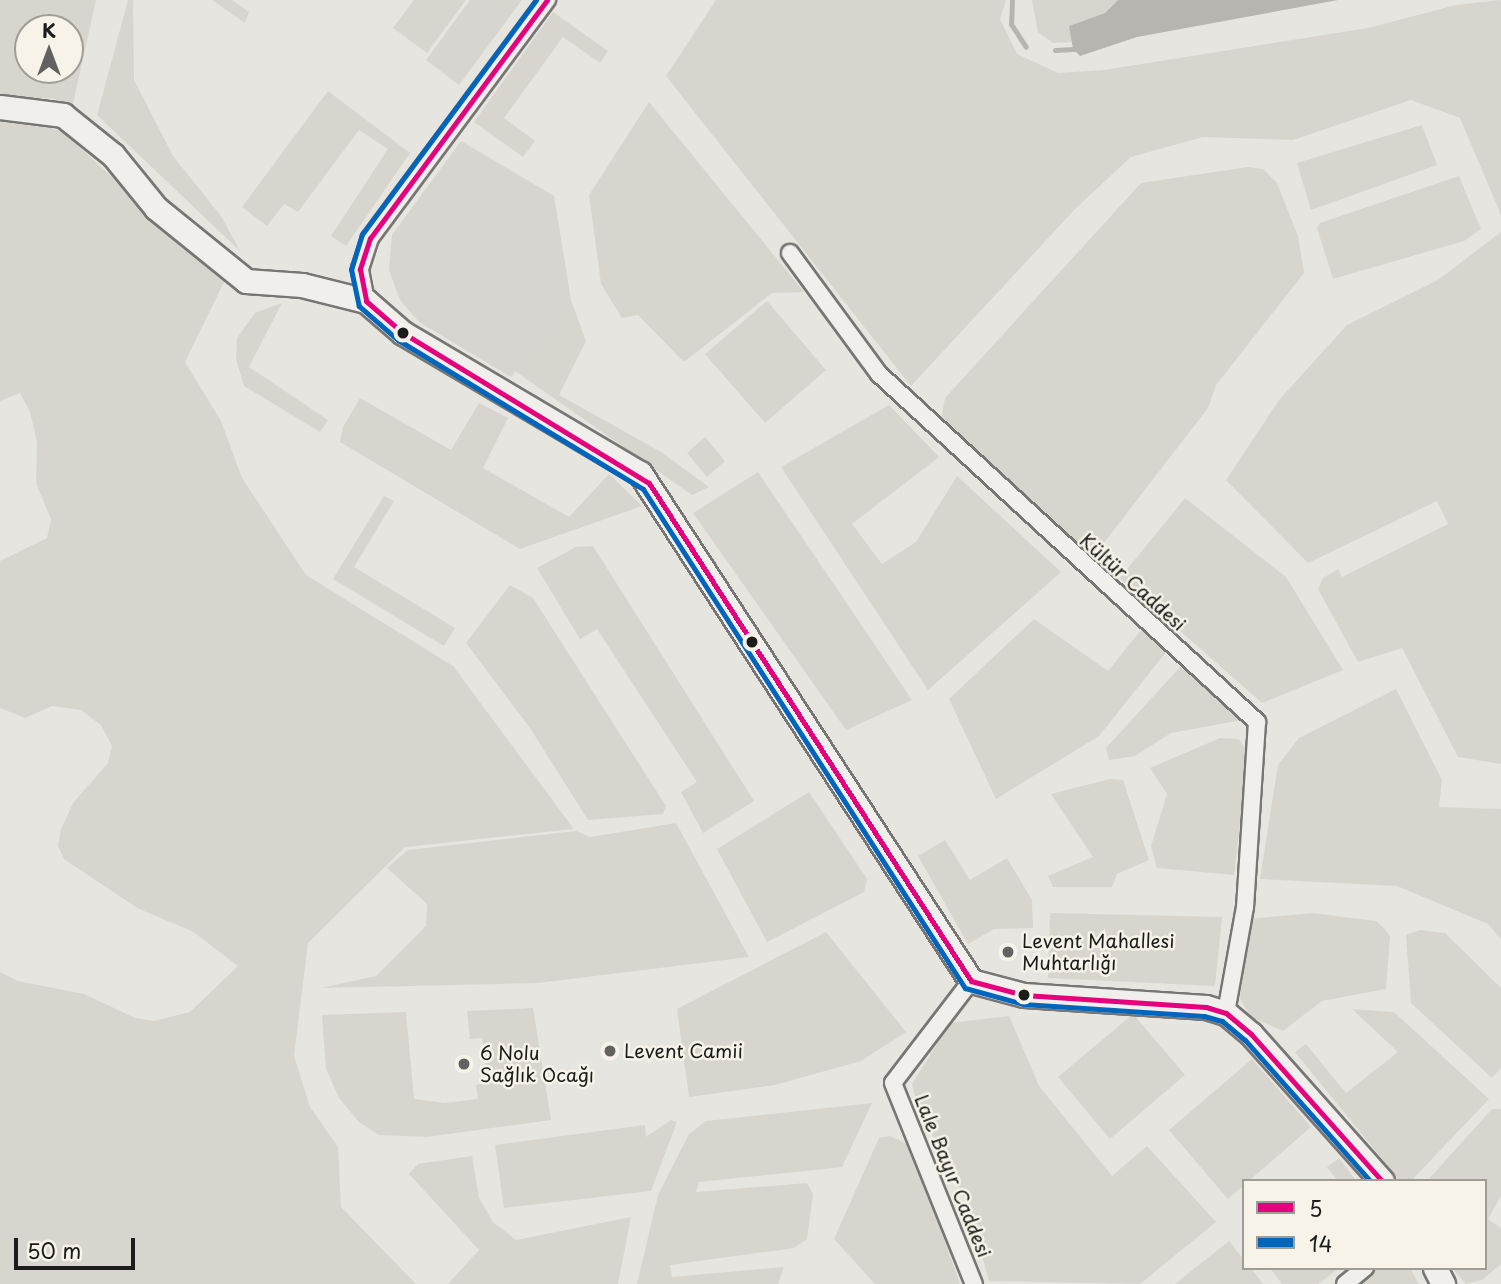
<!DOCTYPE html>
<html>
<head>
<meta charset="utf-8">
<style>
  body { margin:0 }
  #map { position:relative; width:1501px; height:1284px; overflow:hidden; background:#e6e5e0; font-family:"Playpen Sans",sans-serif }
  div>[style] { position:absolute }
  .built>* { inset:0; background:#d7d5cf }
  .green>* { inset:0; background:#d8d5ce }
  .water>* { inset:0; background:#b7b5af }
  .stream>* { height:5px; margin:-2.5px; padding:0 2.5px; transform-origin:2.5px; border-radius:2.5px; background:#b7b5af }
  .roads { filter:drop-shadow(2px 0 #777674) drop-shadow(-2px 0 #777674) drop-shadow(0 2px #777674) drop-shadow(0 -2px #777674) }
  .street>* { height:16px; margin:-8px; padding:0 8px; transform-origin:8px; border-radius:8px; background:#f0efeb }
  .secondary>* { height:23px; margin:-11.5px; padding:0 11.5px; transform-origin:11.5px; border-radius:11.5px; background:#f0efeb }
  .bus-1>* { height:5px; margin:-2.5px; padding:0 2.5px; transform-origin:2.5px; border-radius:2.5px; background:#e5007d }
  .bus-2>* { height:5px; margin:-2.5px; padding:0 2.5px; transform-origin:2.5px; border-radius:2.5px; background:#0065bd }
  .dots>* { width:19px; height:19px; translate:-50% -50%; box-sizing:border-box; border:4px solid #f7f3e8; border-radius:50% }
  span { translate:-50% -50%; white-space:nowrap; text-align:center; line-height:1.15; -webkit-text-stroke:5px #f7f3e8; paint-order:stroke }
  .street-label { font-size:19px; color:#1c1c1c }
  .poi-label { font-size:19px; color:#1c1c1c }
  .left { translate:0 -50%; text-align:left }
  .legend { position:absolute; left:1242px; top:1179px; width:245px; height:91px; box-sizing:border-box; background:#f7f3e8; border:2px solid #9f9d96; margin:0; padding:9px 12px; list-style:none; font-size:21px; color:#1c1c1c }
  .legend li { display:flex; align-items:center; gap:14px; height:35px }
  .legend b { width:35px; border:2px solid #9f9d96 }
  .north { position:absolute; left:14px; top:14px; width:70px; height:70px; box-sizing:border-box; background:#f7f3e8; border:2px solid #9f9d96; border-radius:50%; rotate:0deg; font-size:19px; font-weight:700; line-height:28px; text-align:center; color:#1c1c1c }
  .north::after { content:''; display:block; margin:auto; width:24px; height:32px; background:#636261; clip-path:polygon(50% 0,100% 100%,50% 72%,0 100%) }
  .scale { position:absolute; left:14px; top:1238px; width:121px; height:32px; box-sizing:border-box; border:4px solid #1c1c1c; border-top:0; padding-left:9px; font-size:21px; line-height:24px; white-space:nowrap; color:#1c1c1c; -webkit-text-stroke:5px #f7f3e8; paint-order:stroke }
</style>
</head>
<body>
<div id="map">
  <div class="built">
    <div style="clip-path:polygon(470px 0,522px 0,459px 85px,426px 60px)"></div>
    <div style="clip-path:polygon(461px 141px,554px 196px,571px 300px,511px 377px,419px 322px,400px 300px,389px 270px,392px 235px)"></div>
  </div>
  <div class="green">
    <div style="clip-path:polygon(evenodd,0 0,96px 0,66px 135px,225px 280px,185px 362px,221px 421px,242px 478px,306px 575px,453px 666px,574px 829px,405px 847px,308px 943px,294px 1056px,310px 1107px,338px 1147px,341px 1207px,416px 1284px,0 1284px,0 972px,18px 981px,84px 994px,135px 1018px,154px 1021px,190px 1012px,238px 966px,192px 931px,139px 909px,64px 859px,58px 846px,61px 829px,73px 803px,108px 763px,112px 746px,101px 725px,81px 710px,52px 706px,25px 718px,0 708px,0 561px,47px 538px,51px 519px,36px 483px,37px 442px,30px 412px,20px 393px,0 401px,0 112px,66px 133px,56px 99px,0 96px,0 0,28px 28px,70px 28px,70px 70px,28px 70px,28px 28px)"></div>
    <div style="clip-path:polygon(128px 0,133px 0,134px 80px,173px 156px,221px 216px,240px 251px,97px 115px)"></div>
    <div style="clip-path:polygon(212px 0,232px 0,249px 12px,245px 23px)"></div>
    <div style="clip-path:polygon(414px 0,466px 0,427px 53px,393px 28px)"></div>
    <div style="clip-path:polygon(474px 0,514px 0,500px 19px)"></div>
    <div style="clip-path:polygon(716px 0,1006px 0,1000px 19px,1017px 54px,1058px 73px,1104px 70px,1368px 28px,1456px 5px,1501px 0,1501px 215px,1460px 118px,1411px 100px,1293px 140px,1203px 137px,1131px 157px,1076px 208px,911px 386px,666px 76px)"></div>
    <div style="clip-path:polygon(1032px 0,1118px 0,1105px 13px,1069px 26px,1072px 42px,1053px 43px,1038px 32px)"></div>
    <div style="clip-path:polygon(553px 12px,608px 51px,600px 63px,563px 37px,504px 118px,535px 141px,523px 157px,474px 122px)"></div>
    <div style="clip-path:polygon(328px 91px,410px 153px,346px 246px,331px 236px,388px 149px,359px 130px,298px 212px,284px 204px,267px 226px,242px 207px)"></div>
    <div style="clip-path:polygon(649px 102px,804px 292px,772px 293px,684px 362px,638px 315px,622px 318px,601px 284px,589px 195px)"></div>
    <div style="clip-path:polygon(1422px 125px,1437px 165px,1311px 210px,1297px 163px)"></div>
    <div style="clip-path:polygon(1248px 167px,1263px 169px,1277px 183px,1298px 236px,1304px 273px,1216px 385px,1208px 408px,1103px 544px,1075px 550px,941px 421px,945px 398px,1141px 183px)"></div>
    <div style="clip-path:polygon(1459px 176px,1481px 229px,1464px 241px,1333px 279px,1317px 228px,1320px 223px)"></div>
    <div style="clip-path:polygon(1501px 232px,1501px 764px,1458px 757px,1402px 648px,1358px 662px,1318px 589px,1323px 578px,1338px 569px,1342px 577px,1448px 524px,1437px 501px,1308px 563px,1226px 480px,1279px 400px,1347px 325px,1438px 280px)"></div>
    <div style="clip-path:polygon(571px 300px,586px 341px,559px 395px,661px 452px,709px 487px,692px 495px,515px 371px)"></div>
    <div style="clip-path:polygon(767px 301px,826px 370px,765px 423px,705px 354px)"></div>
    <div style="clip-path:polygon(282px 303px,249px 367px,328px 420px,320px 432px,244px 386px,236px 359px,237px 338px,255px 313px)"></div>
    <div style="clip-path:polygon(360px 398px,451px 450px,479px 403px,508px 418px,483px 468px,569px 517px,609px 474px,642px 506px,520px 549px,340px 442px,343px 427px)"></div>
    <div style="clip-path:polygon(889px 405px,939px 457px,852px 524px,882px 564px,916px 542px,957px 476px,1061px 572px,928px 690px,781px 467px)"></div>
    <div style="clip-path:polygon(705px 437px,725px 461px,707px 477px,687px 453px)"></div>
    <div style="clip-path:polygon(758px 472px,912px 700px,846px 730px,693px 513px)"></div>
    <div style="clip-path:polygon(384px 496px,394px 501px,354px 567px,455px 628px,444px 646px,333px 579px)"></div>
    <div style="clip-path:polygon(1185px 498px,1286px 577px,1343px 670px,1262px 703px,1120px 578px)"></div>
    <div style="clip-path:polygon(593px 546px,754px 801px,703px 833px,681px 792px,697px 782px,597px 629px,580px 639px,537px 568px,576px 547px)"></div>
    <div style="clip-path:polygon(510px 585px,533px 598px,666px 806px,663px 814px,588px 820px,530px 728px,466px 643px)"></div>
    <div style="clip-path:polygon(1034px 619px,1108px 671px,1141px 630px,1167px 651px,1099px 736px,996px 799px,949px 699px)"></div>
    <div style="clip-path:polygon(1181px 666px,1242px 720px,1171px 733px,1135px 756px,1109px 760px,1106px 748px)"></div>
    <div style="clip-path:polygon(1396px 689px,1442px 780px,1439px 807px,1501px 809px,1501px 939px,1488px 924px,1397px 886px,1260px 879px,1278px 765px,1299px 738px)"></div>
    <div style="clip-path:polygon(1220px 738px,1239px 739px,1248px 753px,1234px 875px,1157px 868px,1151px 846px,1167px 794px,1150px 768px)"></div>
    <div style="clip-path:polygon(1110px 779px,1123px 780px,1149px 860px,1117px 874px,1112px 887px,1053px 887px,1048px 876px,1093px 857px,1051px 794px)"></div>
    <div style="clip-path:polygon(809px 792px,867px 879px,864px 892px,767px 942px,717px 849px)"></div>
    <div style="clip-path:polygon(676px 823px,749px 957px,538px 983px,321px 988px,376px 976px,426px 926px,427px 904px,387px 868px,408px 850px,576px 831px,590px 837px)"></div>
    <div style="clip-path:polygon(945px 840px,970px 880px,1007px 858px,1032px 900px,1033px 928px,994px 929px,968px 944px,918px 856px)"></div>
    <div style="clip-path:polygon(1050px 913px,1222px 917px,1215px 986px,1048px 978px)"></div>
    <div style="clip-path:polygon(1312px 913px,1376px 921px,1384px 928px,1390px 936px,1386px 989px,1322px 1001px,1283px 1031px,1251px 1017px,1240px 999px,1250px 919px)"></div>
    <div style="clip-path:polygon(1420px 930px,1445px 933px,1501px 988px,1501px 1068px,1492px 1078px,1411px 1003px,1406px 935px)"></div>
    <div style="clip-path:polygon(826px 932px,906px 1032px,861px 1061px,775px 1085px,689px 1097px,677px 1009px)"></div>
    <div style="clip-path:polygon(533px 1008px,551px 1120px,427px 1137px,379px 1135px,359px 1122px,339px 1098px,326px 1069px,322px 1015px,406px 1012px,414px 1099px,445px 1103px,478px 1099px,476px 1085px,488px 1083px,482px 1038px,470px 1039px,467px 1011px)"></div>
    <div style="clip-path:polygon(1352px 1009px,1394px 1012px,1489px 1099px,1411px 1181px,1400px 1181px,1295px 1052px,1306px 1044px,1346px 1093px,1398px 1052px)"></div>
    <div style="clip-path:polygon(1133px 1014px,1185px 1075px,1110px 1139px,1058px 1077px)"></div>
    <div style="clip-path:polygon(1009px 1016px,1039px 1086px,1112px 1176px,1147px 1146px,1216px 1222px,1140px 1284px,989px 1281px,968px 1204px,918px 1108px,912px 1084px,950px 1023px)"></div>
    <div style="clip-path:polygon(1252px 1059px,1311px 1127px,1228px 1199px,1169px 1130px)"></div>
    <div style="clip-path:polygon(872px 1103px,842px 1167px,699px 1182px,696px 1192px,807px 1183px,813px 1194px,807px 1239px,794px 1248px,670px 1265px,672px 1277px,784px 1267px,778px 1284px,637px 1284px,658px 1195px,689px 1134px,706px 1121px)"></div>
    <div style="clip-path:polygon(1492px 1109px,1501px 1109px,1501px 1196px,1488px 1219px,1501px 1228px,1501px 1264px,1482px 1280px,1466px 1284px,1452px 1268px,1485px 1268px,1485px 1181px,1427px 1181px)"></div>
    <div style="clip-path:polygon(671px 1120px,677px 1122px,651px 1191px,504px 1208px,495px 1145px,645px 1125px,646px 1137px)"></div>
    <div style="clip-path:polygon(890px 1136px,911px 1146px,960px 1284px,875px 1284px,834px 1239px,879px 1138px)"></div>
    <div style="clip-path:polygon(472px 1156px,479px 1198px,493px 1222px,516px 1240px,631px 1217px,618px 1284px,448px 1284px,479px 1250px,409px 1174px,418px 1164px)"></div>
    <div style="clip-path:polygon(1339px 1158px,1356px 1181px,1338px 1181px,1327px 1167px)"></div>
    <div style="clip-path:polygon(1229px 1241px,1244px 1260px,1244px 1268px,1251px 1268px,1263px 1284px,1175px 1284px)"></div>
    <div style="clip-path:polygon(1270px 1268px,1339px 1268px,1318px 1284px,1282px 1284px)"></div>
    <div style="clip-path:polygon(1378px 1268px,1410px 1268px,1419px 1284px,1356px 1284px)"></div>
  </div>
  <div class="water">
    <div style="clip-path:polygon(1118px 0,1338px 0,1137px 37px,1080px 56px,1073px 49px,1069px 26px,1105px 13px)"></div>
  </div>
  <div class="stream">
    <div style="left:1012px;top:0;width:24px;rotate:92deg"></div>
    <div style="left:1011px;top:24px;width:27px;rotate:57deg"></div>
    <div style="left:1055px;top:50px;width:18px;rotate:-3deg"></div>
  </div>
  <div class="roads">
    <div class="street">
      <div style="left:790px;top:253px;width:150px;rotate:53.7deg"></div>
      <div style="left:879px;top:374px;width:514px;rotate:42.63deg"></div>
      <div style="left:1257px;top:722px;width:185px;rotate:93.7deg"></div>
      <div style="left:1245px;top:907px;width:108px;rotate:100.2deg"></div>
      <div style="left:366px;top:301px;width:33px;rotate:-101deg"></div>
      <div style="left:360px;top:269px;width:33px;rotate:-72deg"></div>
      <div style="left:370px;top:238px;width:297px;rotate:-53.4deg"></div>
      <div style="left:971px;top:981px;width:128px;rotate:127.4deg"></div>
      <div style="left:893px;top:1083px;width:217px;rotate:68.1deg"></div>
      <div style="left:1345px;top:1284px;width:26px;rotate:-39deg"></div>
    </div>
    <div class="secondary">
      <div style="left:0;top:107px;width:64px;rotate:7.2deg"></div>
      <div style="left:63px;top:115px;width:64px;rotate:38.7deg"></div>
      <div style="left:113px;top:155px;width:68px;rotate:50.9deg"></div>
      <div style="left:156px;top:208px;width:116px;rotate:39deg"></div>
      <div style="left:246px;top:281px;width:56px;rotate:4.1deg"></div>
      <div style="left:302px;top:285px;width:66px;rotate:14deg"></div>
      <div style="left:366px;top:301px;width:49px;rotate:40.9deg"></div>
      <div style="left:403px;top:333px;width:275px;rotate:30.6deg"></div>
      <div style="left:640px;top:473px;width:606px;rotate:56.91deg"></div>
      <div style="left:971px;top:981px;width:55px;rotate:14.8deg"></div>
      <div style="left:1024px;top:995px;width:182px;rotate:3.8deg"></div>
      <div style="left:1206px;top:1007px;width:21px;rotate:17deg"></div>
      <div style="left:1226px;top:1013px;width:33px;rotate:40deg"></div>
      <div style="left:1251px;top:1034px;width:197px;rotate:48.3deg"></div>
      <div style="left:1435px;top:1268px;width:18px;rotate:63deg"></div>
    </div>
  </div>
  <div class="bus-1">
    <div style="left:547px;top:0;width:297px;rotate:126.6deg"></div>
    <div style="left:370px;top:238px;width:33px;rotate:108deg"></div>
    <div style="left:360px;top:269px;width:33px;rotate:79deg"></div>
    <div style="left:366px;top:301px;width:49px;rotate:40.9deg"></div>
    <div style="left:403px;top:333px;width:288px;rotate:31.4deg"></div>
    <div style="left:649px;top:483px;width:593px;rotate:57.11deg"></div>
    <div style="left:971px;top:981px;width:55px;rotate:14.8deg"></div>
    <div style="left:1024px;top:995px;width:182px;rotate:3.8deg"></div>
    <div style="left:1206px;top:1007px;width:21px;rotate:17deg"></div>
    <div style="left:1226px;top:1013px;width:33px;rotate:40deg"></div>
    <div style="left:1251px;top:1034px;width:197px;rotate:48.3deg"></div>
  </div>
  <div class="bus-2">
    <div style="left:536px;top:0;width:292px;rotate:126.6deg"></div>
    <div style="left:362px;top:234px;width:37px;rotate:107deg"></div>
    <div style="left:351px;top:269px;width:38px;rotate:78deg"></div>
    <div style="left:359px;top:306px;width:52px;rotate:41.1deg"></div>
    <div style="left:398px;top:340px;width:287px;rotate:31.3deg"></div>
    <div style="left:643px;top:489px;width:594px;rotate:57.17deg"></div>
    <div style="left:965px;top:988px;width:60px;rotate:15.4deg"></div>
    <div style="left:1023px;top:1004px;width:181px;rotate:3.8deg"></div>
    <div style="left:1204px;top:1016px;width:19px;rotate:16deg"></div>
    <div style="left:1222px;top:1021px;width:30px;rotate:40deg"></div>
    <div style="left:1245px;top:1040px;width:188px;rotate:48.4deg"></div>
  </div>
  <div class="dots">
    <div style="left:403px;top:333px;background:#1c1c1c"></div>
    <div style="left:752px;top:642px;background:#1c1c1c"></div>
    <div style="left:1008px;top:952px;background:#636261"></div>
    <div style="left:1024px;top:995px;background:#1c1c1c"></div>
    <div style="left:610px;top:1051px;background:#636261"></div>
    <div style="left:464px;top:1064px;background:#636261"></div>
  </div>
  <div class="street-label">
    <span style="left:1133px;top:582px;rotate:42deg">Kültür Caddesi</span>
    <span style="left:953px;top:1176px;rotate:68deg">Lale Bayır Caddesi</span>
  </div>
  <div class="poi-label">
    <span class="left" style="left:1022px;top:952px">Levent Mahallesi<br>Muhtarlığı</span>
    <span class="left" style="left:624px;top:1051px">Levent Camii</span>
    <span class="left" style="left:480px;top:1064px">6 Nolu<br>Sağlık Ocağı</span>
  </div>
  <ul class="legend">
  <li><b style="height:9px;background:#e5007d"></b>5</li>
  <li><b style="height:9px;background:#0065bd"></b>14</li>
  </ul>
  <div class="north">K</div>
  <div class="scale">50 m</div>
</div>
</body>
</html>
